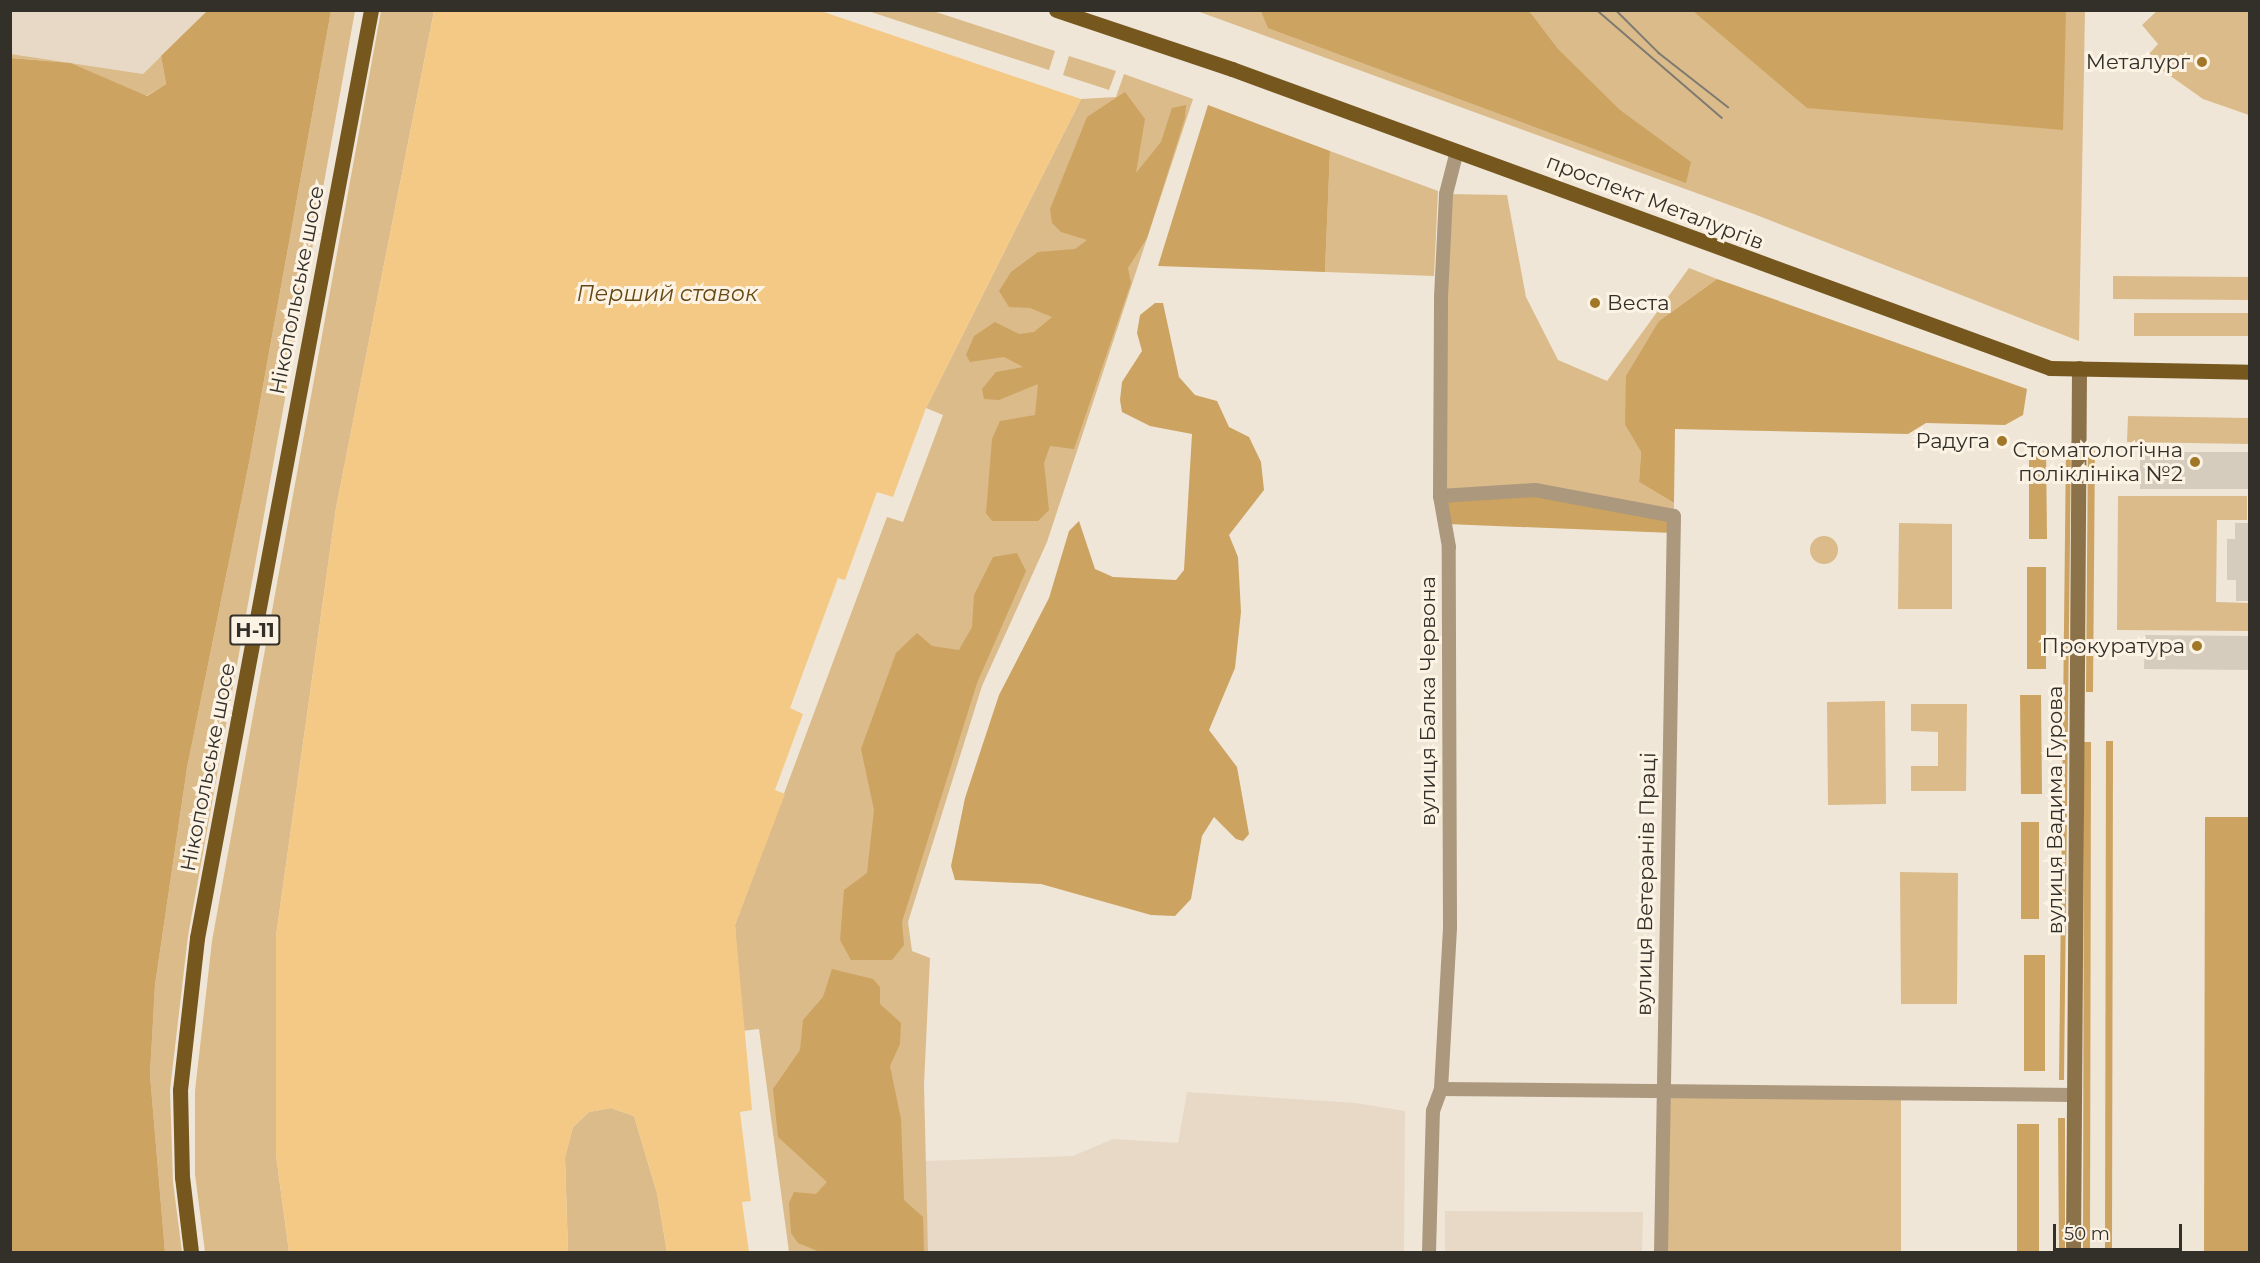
<!DOCTYPE html>
<html>
<head>
<meta charset="utf-8">
<style>
  body { margin:0 }
  #map { position:relative; width:2260px; height:1263px; overflow:hidden; background:#efe6d8; font-family:Montserrat,sans-serif }
  div>[style] { position:absolute }
  .built>* { inset:0; background:#e7d9c5 }
  .green>* { inset:0; background:#dbbb8a }
  .round { border-radius:50% }
  .forest>* { inset:0; background:#cca360 }
  .water>* { inset:0; background:#f4c985 }
  .building>* { inset:0; background:#d5ccbe }
  .street>* { height:14px; margin:-7px; padding:0 7px; transform-origin:7px; border-radius:7px; background:#ab987d }
  .secondary>* { height:15px; margin:-7.5px; padding:0 7.5px; transform-origin:7.5px; border-radius:7.5px; background:#8c7249 }
  .primary>* { height:15px; margin:-7.5px; padding:0 7.5px; transform-origin:7.5px; border-radius:7.5px; background:#76571e }
  .tram>* { height:1.5px; margin:-0.75px; padding:0 0.75px; transform-origin:0.75px; border-radius:0.75px; background:#7f7a71 }
  .dots>* { width:16px; height:16px; translate:-50% -50%; box-sizing:border-box; border:3px solid #fdf3e5; border-radius:50% }
  span { translate:-50% -50%; white-space:nowrap; text-align:center; line-height:1.15; -webkit-text-stroke:6px #fdf3e5; paint-order:stroke }
  .shield-label span { padding:2px 4px; background:#fdf3e5; border:2px solid; border-radius:4px; -webkit-text-stroke-width:0 }
  .shield-label { font-size:20px; color:#33302a; font-weight:700 }
  .poi-label { font-size:21px; color:#33302a }
  .right { translate:-100% -50%; text-align:right }
  .left { translate:0 -50%; text-align:left }
  .street-label { font-size:21px; color:#33302a }
  .water-label { font-size:22px; color:#654814; font-style:italic }
  .frame { position:absolute; inset:0; border:12px solid #33302a; pointer-events:none }
  .scale { position:absolute; left:2053px; top:1224px; width:129px; height:27px; box-sizing:border-box; border:3px solid #33302a; border-top:0; padding-left:8px; font-size:18px; line-height:21px; white-space:nowrap; color:#33302a; -webkit-text-stroke:4px #fdf3e5; paint-order:stroke }
</style>
</head>
<body>
<div id="map">
  <div class="built">
    <div style="clip-path:polygon(11px 11px,207px 11px,143px 74px,11px 54px)"></div>
    <div style="clip-path:polygon(1187px 1092px,1355px 1103px,1405px 1111px,1404px 1252px,928px 1252px,925px 1161px,1073px 1156px,1113px 1139px,1178px 1143px)"></div>
    <div style="clip-path:polygon(1445px 1211px,1643px 1212px,1642px 1252px,1445px 1252px)"></div>
  </div>
  <div class="green">
    <div style="clip-path:polygon(2158px 10px,2249px 11px,2249px 115px,2203px 99px,2162px 70px,2149px 54px,2158px 44px,2142px 25px)"></div>
    <div style="clip-path:polygon(207px 11px,161px 56px,166px 84px,146px 96px,71px 63px,11px 58px,11px 54px,143px 74px)"></div>
    <div style="clip-path:polygon(331px 11px,355px 11px,188px 936px,170px 1090px,173px 1182px,182px 1252px,165px 1252px,150px 1075px,155px 985px,187px 768px,249px 463px)"></div>
    <div style="clip-path:polygon(381px 11px,434px 11px,336px 508px,276px 936px,276px 1155px,289px 1252px,205px 1252px,195px 1174px,195px 1091px,212px 941px)"></div>
    <div style="clip-path:polygon(868px 11px,933px 11px,1055px 51px,1049px 70px)"></div>
    <div style="clip-path:polygon(1197px 11px,2085px 11px,2079px 341px,1754px 214px)"></div>
    <div style="clip-path:polygon(1069px 56px,1116px 71px,1109px 90px,1063px 75px)"></div>
    <div style="clip-path:polygon(1124px 74px,1193px 99px,1047px 542px,982px 686px,908px 922px,912px 951px,930px 958px,924px 1084px,928px 1252px,789px 1252px,759px 1029px,742px 1031px,735px 925px,887px 517px,903px 522px,943px 415px,926px 408px,1081px 99px,1116px 97px)"></div>
    <div style="clip-path:polygon(1330px 151px,1438px 191px,1434px 276px,1325px 272px)"></div>
    <div style="clip-path:polygon(1446px 194px,1507px 195px,1526px 297px,1558px 360px,1607px 381px,1689px 268px,1717px 279px,1659px 321px,1625px 425px,1641px 452px,1639px 482px,1674px 503px,1674px 516px,1440px 496px)"></div>
    <div style="clip-path:polygon(2113px 276px,2249px 277px,2249px 300px,2113px 299px)"></div>
    <div style="clip-path:polygon(2134px 313px,2249px 313px,2249px 336px,2134px 336px)"></div>
    <div style="clip-path:polygon(2128px 416px,2249px 418px,2249px 444px,2127px 442px)"></div>
    <div style="clip-path:polygon(2118px 496px,2247px 496px,2247px 520px,2217px 520px,2216px 602px,2249px 603px,2249px 631px,2117px 630px)"></div>
    <div style="clip-path:polygon(1899px 523px,1952px 524px,1952px 609px,1898px 609px)"></div>
    <div class="round" style="left:1810px;top:536px;width:28px;height:28px"></div>
    <div style="clip-path:polygon(1885px 701px,1886px 804px,1828px 805px,1827px 702px)"></div>
    <div style="clip-path:polygon(1911px 704px,1967px 704px,1966px 791px,1911px 791px,1911px 766px,1938px 766px,1938px 732px,1911px 731px)"></div>
    <div style="clip-path:polygon(1900px 872px,1958px 873px,1957px 1004px,1901px 1004px)"></div>
    <div style="clip-path:polygon(1662px 1091px,1901px 1093px,1901px 1252px,1661px 1252px)"></div>
    <div style="clip-path:polygon(611px 1108px,634px 1116px,657px 1193px,667px 1252px,568px 1252px,565px 1157px,573px 1127px,589px 1112px)"></div>
  </div>
  <div class="forest">
    <div style="clip-path:polygon(207px 11px,331px 11px,249px 463px,187px 768px,155px 985px,150px 1075px,165px 1252px,11px 1252px,11px 58px,71px 63px,147px 96px,166px 84px,161px 56px)"></div>
    <div style="clip-path:polygon(1261px 11px,1529px 11px,1558px 49px,1620px 110px,1691px 162px,1686px 183px,1268px 28px)"></div>
    <div style="clip-path:polygon(1693px 11px,2066px 11px,2063px 130px,1807px 108px)"></div>
    <div style="clip-path:polygon(1125px 92px,1145px 119px,1136px 173px,1161px 142px,1172px 108px,1186px 105px,1185px 118px,1147px 238px,1128px 268px,1131px 283px,1074px 449px,1050px 446px,1044px 463px,1049px 510px,1038px 521px,992px 521px,986px 513px,992px 439px,1000px 421px,1035px 415px,1038px 384px,999px 400px,984px 399px,982px 389px,996px 372px,1023px 367px,1004px 357px,970px 362px,966px 355px,974px 336px,995px 322px,1019px 334px,1034px 332px,1052px 317px,1030px 308px,1009px 307px,999px 291px,1011px 272px,1038px 252px,1075px 249px,1087px 240px,1061px 232px,1052px 223px,1050px 209px,1087px 117px)"></div>
    <div style="clip-path:polygon(1208px 105px,1330px 151px,1325px 272px,1158px 266px)"></div>
    <div style="clip-path:polygon(1717px 279px,2027px 389px,2023px 415px,2005px 425px,1926px 423px,1908px 434px,1675px 429px,1674px 503px,1639px 482px,1641px 452px,1625px 425px,1626px 376px,1659px 321px)"></div>
    <div style="clip-path:polygon(1155px 303px,1163px 303px,1179px 377px,1195px 395px,1217px 401px,1229px 427px,1249px 437px,1261px 462px,1264px 490px,1229px 535px,1238px 557px,1241px 612px,1235px 668px,1209px 730px,1237px 767px,1249px 834px,1243px 841px,1236px 839px,1214px 817px,1202px 836px,1191px 899px,1175px 916px,1151px 915px,1041px 884px,955px 880px,951px 866px,965px 798px,999px 695px,1049px 598px,1069px 531px,1079px 521px,1095px 569px,1113px 577px,1176px 580px,1184px 570px,1192px 434px,1150px 426px,1122px 412px,1120px 400px,1122px 382px,1142px 351px,1137px 333px,1140px 315px)"></div>
    <div style="clip-path:polygon(2088px 444px,2095px 444px,2093px 692px,2086px 692px)"></div>
    <div style="clip-path:polygon(2066px 446px,2071px 446px,2064px 1080px,2059px 1080px)"></div>
    <div style="clip-path:polygon(2029px 447px,2046px 447px,2047px 539px,2029px 539px)"></div>
    <div style="clip-path:polygon(1535px 490px,1674px 516px,1673px 533px,1447px 524px,1440px 496px)"></div>
    <div style="clip-path:polygon(1017px 553px,1026px 571px,977px 683px,902px 922px,904px 945px,892px 960px,851px 960px,840px 940px,844px 890px,867px 873px,874px 810px,861px 749px,896px 653px,917px 633px,932px 646px,959px 650px,972px 627px,974px 595px,993px 557px)"></div>
    <div style="clip-path:polygon(2027px 567px,2046px 567px,2046px 669px,2027px 669px)"></div>
    <div style="clip-path:polygon(2020px 695px,2041px 695px,2042px 794px,2021px 794px)"></div>
    <div style="clip-path:polygon(2106px 741px,2113px 741px,2112px 1252px,2105px 1252px)"></div>
    <div style="clip-path:polygon(2084px 742px,2091px 742px,2090px 1252px,2083px 1252px)"></div>
    <div style="clip-path:polygon(2205px 817px,2249px 817px,2248px 1252px,2204px 1252px)"></div>
    <div style="clip-path:polygon(2021px 822px,2039px 822px,2039px 919px,2021px 919px)"></div>
    <div style="clip-path:polygon(2024px 955px,2045px 955px,2045px 1071px,2024px 1071px)"></div>
    <div style="clip-path:polygon(832px 969px,873px 979px,880px 987px,880px 1004px,901px 1023px,900px 1044px,890px 1066px,901px 1119px,904px 1200px,923px 1217px,924px 1252px,820px 1252px,798px 1243px,791px 1233px,789px 1203px,794px 1192px,816px 1194px,827px 1182px,778px 1137px,773px 1089px,800px 1050px,803px 1020px,823px 997px)"></div>
    <div style="clip-path:polygon(2058px 1118px,2065px 1118px,2065px 1252px,2059px 1252px)"></div>
    <div style="clip-path:polygon(2017px 1124px,2039px 1124px,2039px 1252px,2017px 1252px)"></div>
  </div>
  <div class="water">
    <div style="clip-path:polygon(434px 11px,821px 11px,1081px 99px,926px 408px,893px 497px,877px 492px,845px 580px,838px 578px,790px 708px,803px 714px,775px 790px,785px 794px,735px 925px,752px 1110px,740px 1112px,751px 1201px,742px 1202px,749px 1252px,667px 1252px,657px 1193px,634px 1116px,611px 1108px,589px 1112px,573px 1127px,565px 1157px,568px 1252px,289px 1252px,276px 1155px,276px 936px,336px 508px)"></div>
  </div>
  <div class="building">
    <div style="clip-path:polygon(2140px 452px,2250px 452px,2250px 489px,2140px 489px)"></div>
    <div style="clip-path:polygon(2235px 523px,2250px 523px,2250px 601px,2236px 601px,2236px 580px,2227px 580px,2227px 539px,2235px 539px)"></div>
    <div style="clip-path:polygon(2145px 635px,2250px 636px,2250px 670px,2144px 669px)"></div>
  </div>
  <div class="street">
    <div style="left:1440px;top:496px;width:95px;rotate:-3.6deg"></div>
    <div style="left:1535px;top:490px;width:141px;rotate:10.6deg"></div>
    <div style="left:1674px;top:516px;width:736px;rotate:91.01deg"></div>
    <div style="left:1441px;top:1089px;width:633px;rotate:0.54deg"></div>
    <div style="left:1429px;top:1252px;width:141px;rotate:-88.4deg"></div>
    <div style="left:1433px;top:1111px;width:23px;rotate:-70deg"></div>
    <div style="left:1441px;top:1089px;width:162px;rotate:-86.8deg"></div>
    <div style="left:1450px;top:927px;width:380px;rotate:-90.2deg"></div>
    <div style="left:1449px;top:547px;width:52px;rotate:-100deg"></div>
    <div style="left:1440px;top:496px;width:199px;rotate:-89.7deg"></div>
    <div style="left:1441px;top:297px;width:103px;rotate:-87.2deg"></div>
    <div style="left:1446px;top:194px;width:44px;rotate:-75.7deg"></div>
  </div>
  <div class="secondary">
    <div style="left:2073px;top:1252px;width:884px;rotate:-89.61deg"></div>
  </div>
  <div class="primary">
    <div style="left:1056px;top:10px;width:186px;rotate:18.5deg"></div>
    <div style="left:1232px;top:69px;width:871px;rotate:20.08deg"></div>
    <div style="left:2050px;top:368px;width:200px;rotate:1.1deg"></div>
    <div style="left:191px;top:1252px;width:76px;rotate:-96.8deg"></div>
    <div style="left:182px;top:1177px;width:87px;rotate:-91.3deg"></div>
    <div style="left:180px;top:1090px;width:153px;rotate:-83.6deg"></div>
    <div style="left:197px;top:938px;width:944px;rotate:-79.38deg"></div>
  </div>
  <div class="tram">
    <div style="left:1597px;top:10px;width:165px;rotate:40.8deg"></div>
    <div style="left:1616px;top:10px;width:61px;rotate:45deg"></div>
    <div style="left:1659px;top:53px;width:88px;rotate:38deg"></div>
  </div>
  <div class="dots">
    <div style="left:2202px;top:62px;background:#a27627"></div>
    <div style="left:1595px;top:303px;background:#a27627"></div>
    <div style="left:2002px;top:441px;background:#a27627"></div>
    <div style="left:2195px;top:462px;background:#a27627"></div>
    <div style="left:2197px;top:646px;background:#a27627"></div>
  </div>
  <div class="shield-label">
    <span style="left:255px;top:630px">Н-11</span>
  </div>
  <div class="poi-label">
    <span class="right" style="left:2190px;top:62px">Металург</span>
    <span class="left" style="left:1607px;top:303px">Веста</span>
    <span class="right" style="left:1990px;top:441px">Радуга</span>
    <span class="right" style="left:2183px;top:462px">Стоматологічна<br>поліклініка №2</span>
    <span class="right" style="left:2185px;top:646px">Прокуратура</span>
  </div>
  <div class="street-label">
    <span style="left:1655px;top:202px;rotate:21deg">проспект Металургів</span>
    <span style="left:297px;top:290px;rotate:-79deg">Нікопольське шосе</span>
    <span style="left:1428px;top:701px;rotate:-90deg">вулиця Балка Червона</span>
    <span style="left:208px;top:767px;rotate:-79deg">Нікопольське шосе</span>
    <span style="left:2055px;top:810px;rotate:-90deg">вулиця Вадима Гурова</span>
    <span style="left:1646px;top:884px;rotate:-89deg">вулиця Ветеранів Праці</span>
  </div>
  <div class="water-label">
    <span style="left:667px;top:294px">Перший ставок</span>
  </div>
  <div class="frame"></div>
  <div class="scale">50 m</div>
</div>
</body>
</html>
